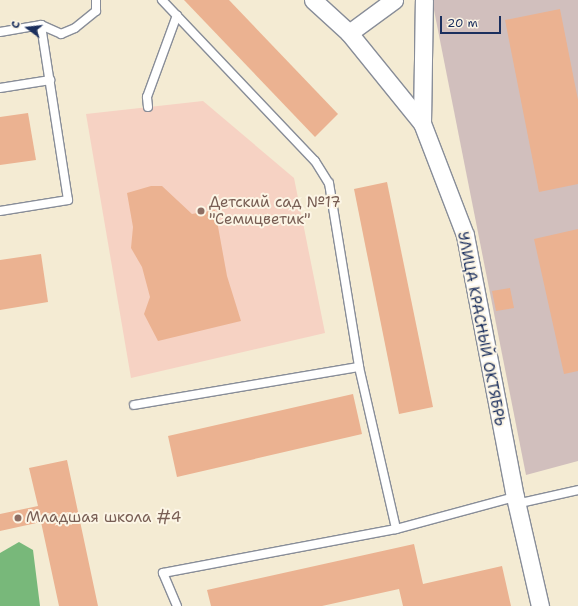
<!DOCTYPE html>
<html>
<head>
<meta charset="utf-8">
<style>
  body { margin:0 }
  #map { position:relative; width:578px; height:606px; overflow:hidden; background:#f4ebd3; font-family:"Shantell Sans",sans-serif }
  div>[style] { position:absolute }
  .built>* { inset:0; background:#f6d2c3 }
  .industrial>* { inset:0; background:#d1bfbd }
  .forest>* { inset:0; background:#78b87a }
  .building>* { inset:0; background:#ebb291 }
  .roads { filter:drop-shadow(1px 0 #888d98) drop-shadow(-1px 0 #888d98) drop-shadow(0 1px #888d98) drop-shadow(0 -1px #888d98) }
  .lane>* { height:8px; margin:-4px; padding:0 4px; transform-origin:4px; border-radius:4px; background:#fff }
  .street>* { height:17px; margin:-8.5px; padding:0 8.5px; transform-origin:8.5px; border-radius:8.5px; background:#fff }
  .dots>* { width:11px; height:11px; translate:-50% -50%; box-sizing:border-box; border:2px solid #fcf5e5; border-radius:50% }
  span { translate:-50% -50%; white-space:nowrap; text-align:center; line-height:1.15; -webkit-text-stroke:4px #fcf5e5; paint-order:stroke }
  .education-label { font-size:15px; color:#785e54 }
  .left { translate:0 -50%; text-align:left }
  .street-label { font-size:15px; color:#1b2f5e }
  .north { position:absolute; left:8px; top:8px; width:40px; height:40px; -webkit-text-stroke:3px #fcf5e5; paint-order:stroke; rotate:285deg; font-size:11px; font-weight:700; line-height:16px; text-align:center; color:#1b2f5e }
  .north::after { content:''; display:block; margin:auto; width:14px; height:18px; background:#1b2f5e; clip-path:polygon(50% 0,100% 100%,50% 72%,0 100%) }
  .scale { position:absolute; left:440px; top:16px; width:61px; height:18px; box-sizing:border-box; border:2px solid #1b2f5e; border-top:0; padding-left:5px; font-size:12px; line-height:14px; white-space:nowrap; color:#1b2f5e; -webkit-text-stroke:3px #fcf5e5; paint-order:stroke }
</style>
</head>
<body>
<div id="map">
  <div class="built">
    <div style="clip-path:polygon(203px 101px,294px 178px,325px 333px,131px 378px,86px 114px)"></div>
  </div>
  <div class="industrial">
    <div style="clip-path:polygon(432px 0,578px 0,578px 461px,526px 475px)"></div>
  </div>
  <div class="forest">
    <div style="clip-path:polygon(19px 542px,33px 550px,40px 606px,0 606px,0 553px)"></div>
  </div>
  <div class="building">
    <div style="clip-path:polygon(184px 0,229px 0,338px 114px,315px 137px)"></div>
    <div style="clip-path:polygon(560px 9px,578px 100px,578px 184px,539px 192px,505px 20px)"></div>
    <div style="clip-path:polygon(28px 113px,36px 160px,0 165px,0 117px)"></div>
    <div style="clip-path:polygon(387px 182px,433px 407px,399px 414px,354px 189px)"></div>
    <div style="clip-path:polygon(151px 186px,162px 186px,192px 214px,215px 210px,227px 276px,241px 321px,158px 341px,144px 314px,150px 297px,142px 267px,131px 248px,133px 227px,127px 193px)"></div>
    <div style="clip-path:polygon(578px 229px,578px 371px,564px 374px,534px 239px)"></div>
    <div style="clip-path:polygon(41px 254px,48px 302px,0 310px,0 260px)"></div>
    <div style="clip-path:polygon(510px 288px,514px 308px,496px 311px,492px 291px)"></div>
    <div style="clip-path:polygon(353px 394px,362px 434px,177px 477px,168px 436px)"></div>
    <div style="clip-path:polygon(67px 460px,98px 606px,59px 606px,41px 522px,0 531px,0 514px,38px 506px,29px 468px)"></div>
    <div style="clip-path:polygon(414px 544px,423px 584px,502px 566px,511px 606px,403px 606px,399px 589px,322px 606px,211px 606px,207px 590px)"></div>
  </div>
  <div class="roads">
    <div class="lane">
      <div style="left:162px;top:0;width:222px;rotate:46.5deg"></div>
      <div style="left:315px;top:161px;width:26px;rotate:58deg"></div>
      <div style="left:329px;top:183px;width:186px;rotate:80.7deg"></div>
      <div style="left:359px;top:367px;width:166px;rotate:77.1deg"></div>
      <div style="left:0;top:32px;width:42px;rotate:-9.7deg"></div>
      <div style="left:41px;top:25px;width:22px;rotate:24deg"></div>
      <div style="left:61px;top:34px;width:15px;rotate:-23deg"></div>
      <div style="left:75px;top:28px;width:27px;rotate:-39deg"></div>
      <div style="left:96px;top:11px;width:11px;rotate:-90deg"></div>
      <div style="left:0;top:88px;width:51px;rotate:-9.1deg"></div>
      <div style="left:148px;top:107px;width:10px;rotate:-96deg"></div>
      <div style="left:147px;top:97px;width:87px;rotate:-69.9deg"></div>
      <div style="left:0;top:211px;width:69px;rotate:-9.2deg"></div>
      <div style="left:68px;top:200px;width:177px;rotate:-98.8deg"></div>
      <div style="left:134px;top:405px;width:228px;rotate:-9.6deg"></div>
      <div style="left:516px;top:504px;width:64px;rotate:-12.7deg"></div>
      <div style="left:177px;top:606px;width:36px;rotate:-113deg"></div>
      <div style="left:163px;top:573px;width:237px;rotate:-10.7deg"></div>
      <div style="left:396px;top:529px;width:123px;rotate:-15.1deg"></div>
    </div>
    <div class="street">
      <div style="left:313px;top:0;width:49px;rotate:42.5deg"></div>
      <div style="left:349px;top:33px;width:116px;rotate:51deg"></div>
      <div style="left:422px;top:123px;width:120px;rotate:69deg"></div>
      <div style="left:465px;top:235px;width:267px;rotate:79.2deg"></div>
      <div style="left:515px;top:497px;width:112px;rotate:77.1deg"></div>
      <div style="left:349px;top:33px;width:56px;rotate:-36.3deg"></div>
      <div style="left:422px;top:123px;width:123px;rotate:-89.1deg"></div>
    </div>
  </div>
  <div class="dots">
    <div style="left:201px;top:211px;background:#8d6e63"></div>
    <div style="left:18px;top:518px;background:#8d6e63"></div>
  </div>
  <div class="education-label">
    <span class="left" style="left:209px;top:211px">Детский сад №17<br>"Семицветик"</span>
    <span class="left" style="left:26px;top:518px">Младшая школа #4</span>
  </div>
  <div class="street-label">
    <span style="left:481px;top:329px;rotate:79deg">УЛИЦА КРАСНЫЙ ОКТЯБРЬ</span>
  </div>
  <div class="north">С</div>
  <div class="scale">20 m</div>
</div>
</body>
</html>
